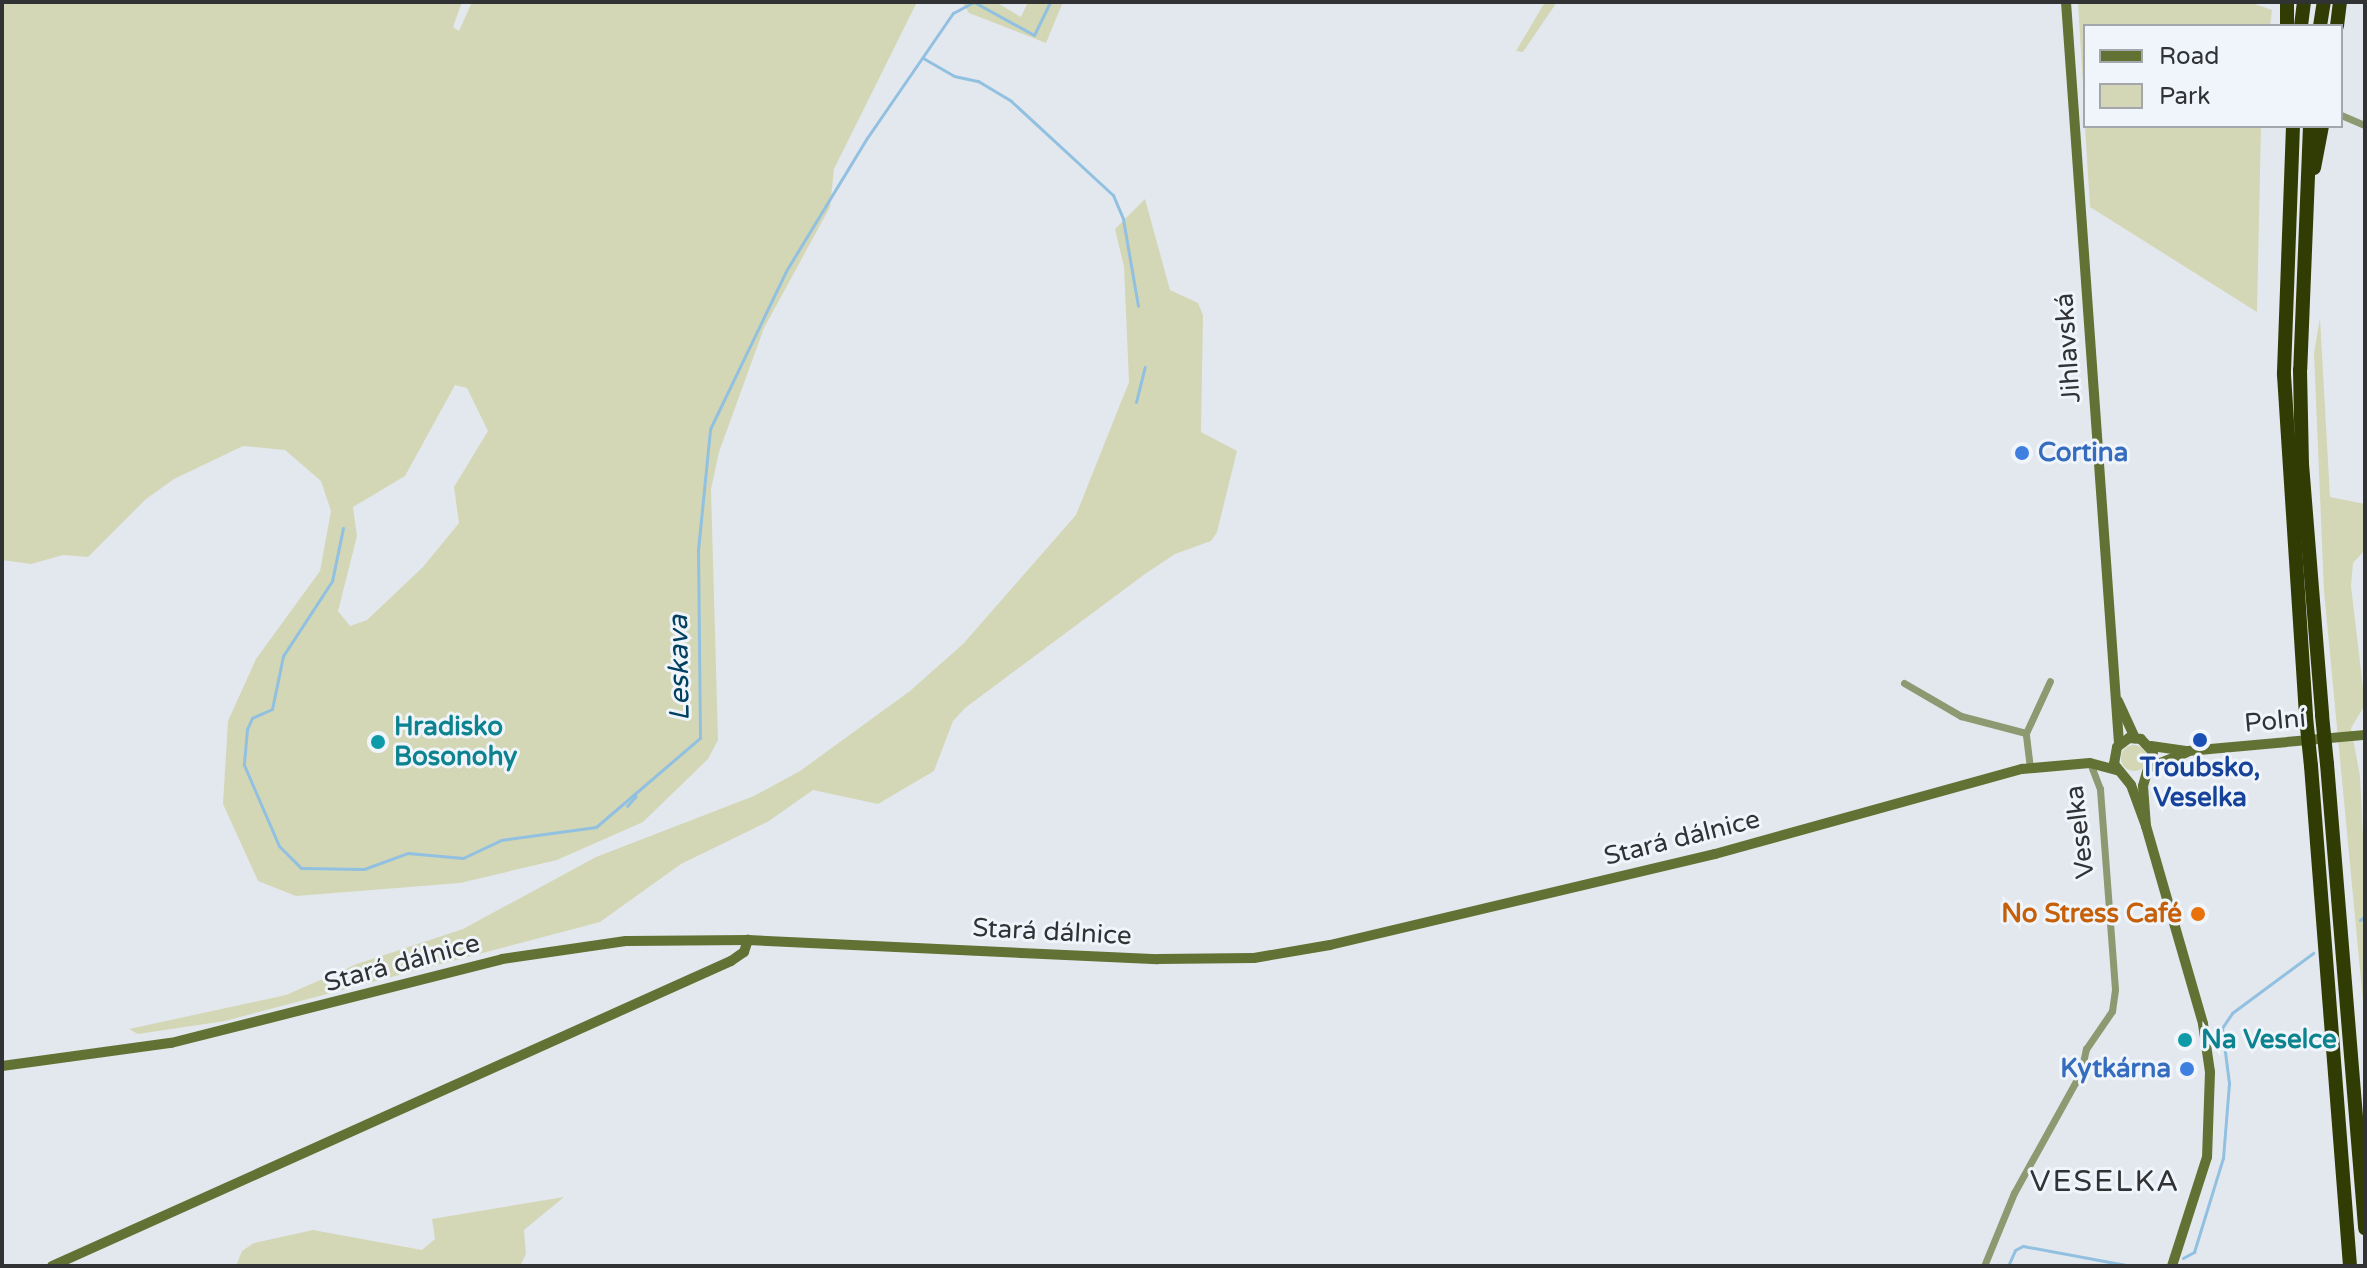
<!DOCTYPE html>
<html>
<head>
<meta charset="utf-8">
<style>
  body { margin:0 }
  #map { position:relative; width:2367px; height:1268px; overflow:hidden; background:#e3e8ee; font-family:"Varela Round",sans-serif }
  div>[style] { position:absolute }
  .green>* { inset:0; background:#d3d7b6 }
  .round { border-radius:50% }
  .stream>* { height:3px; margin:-1.5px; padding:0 1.5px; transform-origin:1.5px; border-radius:1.5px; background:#91c0e0 }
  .street>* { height:7px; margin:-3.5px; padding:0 3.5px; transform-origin:3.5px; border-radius:3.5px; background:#8d9971 }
  .secondary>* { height:10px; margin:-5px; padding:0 5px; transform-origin:5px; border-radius:5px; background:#627235 }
  .highway>* { height:14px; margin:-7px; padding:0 7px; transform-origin:7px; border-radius:7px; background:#313c04 }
  .highway-bridge>* { height:14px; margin:-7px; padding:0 7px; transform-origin:7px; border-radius:7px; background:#313c04 }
  .dots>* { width:22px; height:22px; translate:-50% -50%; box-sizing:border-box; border:4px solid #f0f5fc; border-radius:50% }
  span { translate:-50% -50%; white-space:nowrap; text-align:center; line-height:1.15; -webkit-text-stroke:6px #f0f5fc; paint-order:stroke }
  .street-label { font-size:26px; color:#303234 }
  .shop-label { font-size:26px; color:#366cbe; font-weight:700 }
  .left { translate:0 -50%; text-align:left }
  .right { translate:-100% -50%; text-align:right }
  .culture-label { font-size:26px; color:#0d838f; font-weight:700 }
  .transit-label { font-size:26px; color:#164399; font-weight:700 }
  .food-label { font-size:26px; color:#c56008; font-weight:700 }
  .water-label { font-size:28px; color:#024060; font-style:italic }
  .quarter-label { font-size:30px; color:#303234; letter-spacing:2px }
  .frame { position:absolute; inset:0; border:4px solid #303234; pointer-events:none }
  .legend { position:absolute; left:2083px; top:24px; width:260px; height:104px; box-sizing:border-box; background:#f0f5fc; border:2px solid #a3a7ac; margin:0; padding:10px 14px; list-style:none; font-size:24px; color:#303234 }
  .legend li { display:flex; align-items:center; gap:16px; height:40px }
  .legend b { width:40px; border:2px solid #a3a7ac }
</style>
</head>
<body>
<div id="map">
  <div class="green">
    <div style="clip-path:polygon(evenodd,2px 2px,462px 2px,453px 27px,459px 31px,472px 2px,917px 2px,834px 169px,830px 207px,764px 328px,719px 452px,711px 489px,718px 740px,708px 759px,643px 822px,557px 860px,460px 883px,296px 896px,258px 881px,223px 804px,228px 721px,256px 659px,320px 571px,331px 511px,321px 481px,285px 450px,243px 446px,174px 479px,146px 499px,88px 557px,63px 555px,31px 564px,2px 560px,2px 2px,455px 385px,467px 388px,488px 431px,454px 487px,459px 523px,423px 567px,367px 620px,350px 626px,338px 611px,357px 536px,353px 507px,405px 476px,455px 385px)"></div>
    <div style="clip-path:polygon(962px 2px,996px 2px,1021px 17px,1028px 2px,1063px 2px,1046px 43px,969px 13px)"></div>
    <div style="clip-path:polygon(1545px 2px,1557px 2px,1523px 52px,1516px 51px)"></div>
    <div style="clip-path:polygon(2078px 2px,2249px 2px,2272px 10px,2270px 26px,2085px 26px,2085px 119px)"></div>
    <div style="clip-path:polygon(2085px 126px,2261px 126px,2257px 312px,2090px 207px)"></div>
    <div style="clip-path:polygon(1145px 199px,1170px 290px,1198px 303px,1203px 315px,1201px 432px,1237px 451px,1217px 532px,1211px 541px,1175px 554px,1145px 574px,965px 708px,953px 721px,934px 771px,878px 804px,813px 790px,769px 821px,681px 864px,600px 922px,225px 1021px,138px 1034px,129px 1029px,286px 995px,357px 964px,463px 929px,596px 857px,754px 796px,800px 771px,910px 691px,963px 644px,1076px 515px,1129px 382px,1124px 267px,1115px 229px)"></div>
    <div style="clip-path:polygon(2320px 318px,2330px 497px,2365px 504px,2365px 550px,2353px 563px,2351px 586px,2365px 705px,2351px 728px,2360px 776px,2365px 874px,2365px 1022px,2324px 591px,2314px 353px)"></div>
    <div class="round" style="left:2121px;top:745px;width:26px;height:26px"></div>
    <div style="clip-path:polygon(564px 1197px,524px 1230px,526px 1254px,520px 1266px,236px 1266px,242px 1251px,254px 1243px,313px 1230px,422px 1250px,435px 1239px,432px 1219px)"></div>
  </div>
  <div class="stream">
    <div style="left:923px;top:58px;width:36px;rotate:30deg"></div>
    <div style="left:954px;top:76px;width:25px;rotate:12deg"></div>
    <div style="left:978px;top:81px;width:39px;rotate:31deg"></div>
    <div style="left:1011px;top:101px;width:139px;rotate:42.7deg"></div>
    <div style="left:1113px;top:195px;width:26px;rotate:67deg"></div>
    <div style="left:1123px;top:219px;width:88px;rotate:80.2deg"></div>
    <div style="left:1136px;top:402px;width:36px;rotate:-76deg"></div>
    <div style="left:343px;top:528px;width:54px;rotate:101.7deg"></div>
    <div style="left:332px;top:581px;width:90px;rotate:123.2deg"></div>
    <div style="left:283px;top:656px;width:54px;rotate:101.7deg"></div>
    <div style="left:272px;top:709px;width:22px;rotate:156deg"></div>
    <div style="left:252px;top:718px;width:12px;rotate:114deg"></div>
    <div style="left:247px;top:729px;width:36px;rotate:95deg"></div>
    <div style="left:244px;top:765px;width:88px;rotate:66.6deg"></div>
    <div style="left:279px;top:846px;width:31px;rotate:45deg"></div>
    <div style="left:301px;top:868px;width:63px;rotate:0.9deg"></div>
    <div style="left:364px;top:869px;width:47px;rotate:-20deg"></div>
    <div style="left:408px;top:853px;width:55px;rotate:5.2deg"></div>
    <div style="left:463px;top:858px;width:42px;rotate:-25.3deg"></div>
    <div style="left:501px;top:840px;width:96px;rotate:-7.8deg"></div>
    <div style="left:596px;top:827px;width:137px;rotate:-40.6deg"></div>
    <div style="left:700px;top:738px;width:188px;rotate:-90.6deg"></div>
    <div style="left:698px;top:550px;width:122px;rotate:-84.3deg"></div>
    <div style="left:710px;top:429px;width:175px;rotate:-64.3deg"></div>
    <div style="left:786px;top:271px;width:156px;rotate:-58.7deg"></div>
    <div style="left:867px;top:138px;width:152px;rotate:-55.5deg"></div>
    <div style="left:953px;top:13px;width:24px;rotate:-28deg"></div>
    <div style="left:974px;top:2px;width:68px;rotate:28.8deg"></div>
    <div style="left:1034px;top:35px;width:37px;rotate:-64deg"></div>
    <div style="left:627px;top:806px;width:13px;rotate:-48deg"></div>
    <div style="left:2360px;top:920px;width:6px;rotate:-39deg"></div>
    <div style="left:2183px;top:1258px;width:13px;rotate:-29deg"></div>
    <div style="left:2194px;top:1252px;width:98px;rotate:-72.9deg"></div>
    <div style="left:2223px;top:1158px;width:75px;rotate:-85.4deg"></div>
    <div style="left:2229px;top:1083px;width:55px;rotate:-97.3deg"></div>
    <div style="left:2222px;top:1028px;width:18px;rotate:-56deg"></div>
    <div style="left:2232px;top:1013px;width:101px;rotate:-36.5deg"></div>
    <div style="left:2008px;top:1266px;width:17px;rotate:-66deg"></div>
    <div style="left:2015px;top:1250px;width:9px;rotate:-27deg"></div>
    <div style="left:2023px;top:1246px;width:110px;rotate:10.5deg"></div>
  </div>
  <div class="street">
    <div style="left:2341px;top:115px;width:26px;rotate:23deg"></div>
    <div style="left:1904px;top:683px;width:66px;rotate:30.1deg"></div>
    <div style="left:1961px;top:716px;width:67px;rotate:14.7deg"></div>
    <div style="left:2030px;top:768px;width:35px;rotate:-97deg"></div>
    <div style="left:2026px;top:733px;width:57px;rotate:-65.2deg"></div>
    <div style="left:1984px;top:1266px;width:79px;rotate:-67.7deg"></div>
    <div style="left:2014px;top:1193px;width:138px;rotate:-61deg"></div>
    <div style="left:2081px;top:1072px;width:24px;rotate:-78deg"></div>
    <div style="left:2086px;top:1049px;width:46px;rotate:-55.6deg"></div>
    <div style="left:2112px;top:1011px;width:22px;rotate:-82deg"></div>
    <div style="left:2115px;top:989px;width:201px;rotate:-94.3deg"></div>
    <div style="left:2100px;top:789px;width:28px;rotate:-111deg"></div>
  </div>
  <div class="secondary">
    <div style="left:2066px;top:2px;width:744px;rotate:85.91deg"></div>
    <div style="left:2118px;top:701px;width:41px;rotate:65.3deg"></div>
    <div style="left:2151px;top:746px;width:37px;rotate:8deg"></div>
    <div style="left:2188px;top:751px;width:178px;rotate:-5.2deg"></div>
    <div style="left:2153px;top:766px;width:37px;rotate:-22deg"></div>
    <div style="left:2146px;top:826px;width:40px;rotate:-94.3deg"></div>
    <div style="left:2143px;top:786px;width:35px;rotate:-74deg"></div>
    <div style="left:2153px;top:752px;width:18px;rotate:-133deg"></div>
    <div style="left:2141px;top:739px;width:12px;rotate:-175deg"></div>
    <div style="left:2129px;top:738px;width:15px;rotate:143deg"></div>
    <div style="left:2117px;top:747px;width:17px;rotate:100deg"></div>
    <div style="left:2114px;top:764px;width:27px;rotate:51deg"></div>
    <div style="left:2131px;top:785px;width:44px;rotate:69.9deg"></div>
    <div style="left:2146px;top:826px;width:206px;rotate:73.9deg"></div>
    <div style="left:2203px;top:1024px;width:49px;rotate:81.7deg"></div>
    <div style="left:2210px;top:1072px;width:85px;rotate:92deg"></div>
    <div style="left:2207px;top:1157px;width:114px;rotate:107.8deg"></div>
    <div style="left:2px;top:1066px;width:171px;rotate:-7.8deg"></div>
    <div style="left:171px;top:1043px;width:341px;rotate:-14.2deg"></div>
    <div style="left:502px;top:959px;width:125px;rotate:-8.3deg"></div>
    <div style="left:626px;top:941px;width:122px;rotate:-0.5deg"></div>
    <div style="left:748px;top:940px;width:410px;rotate:2.7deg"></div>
    <div style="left:1158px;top:959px;width:96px;rotate:-0.6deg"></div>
    <div style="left:1254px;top:958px;width:77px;rotate:-9.7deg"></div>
    <div style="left:1330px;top:945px;width:396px;rotate:-13.3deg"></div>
    <div style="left:1715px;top:854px;width:319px;rotate:-15.5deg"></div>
    <div style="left:2022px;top:769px;width:68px;rotate:-5deg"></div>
    <div style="left:2090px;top:763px;width:28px;rotate:15deg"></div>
    <div style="left:52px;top:1266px;width:744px;rotate:-24.19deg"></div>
    <div style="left:731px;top:961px;width:16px;rotate:-35deg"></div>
    <div style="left:744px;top:952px;width:13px;rotate:-72deg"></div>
  </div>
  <div class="highway">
    <div style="left:2287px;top:26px;width:24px;rotate:-90deg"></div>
    <div style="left:2301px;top:26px;width:24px;rotate:-83deg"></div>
    <div style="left:2320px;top:26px;width:24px;rotate:-81deg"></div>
    <div style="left:2337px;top:26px;width:24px;rotate:-83deg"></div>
    <div style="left:2293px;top:126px;width:249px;rotate:92.1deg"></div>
    <div style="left:2284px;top:375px;width:343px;rotate:86.3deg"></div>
    <div style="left:2310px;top:126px;width:244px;rotate:92.3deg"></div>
    <div style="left:2300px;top:370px;width:94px;rotate:88.8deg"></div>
    <div style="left:2302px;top:464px;width:252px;rotate:85.4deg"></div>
    <div style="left:2314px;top:168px;width:43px;rotate:-79.2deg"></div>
    <div style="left:2327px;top:764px;width:466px;rotate:85.3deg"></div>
    <div style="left:2311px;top:766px;width:502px;rotate:85.54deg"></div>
  </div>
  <div class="highway-bridge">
    <div style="left:2322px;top:715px;width:49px;rotate:84.2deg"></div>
    <div style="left:2306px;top:717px;width:49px;rotate:84.2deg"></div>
  </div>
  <div class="dots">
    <div style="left:2022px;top:453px;background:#3f7fe0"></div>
    <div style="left:2200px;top:740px;background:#1a4fb4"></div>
    <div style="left:378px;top:742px;background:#0f9aa8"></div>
    <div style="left:2198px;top:914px;background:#e8710a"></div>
    <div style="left:2185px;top:1040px;background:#0f9aa8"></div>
    <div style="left:2187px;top:1069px;background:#3f7fe0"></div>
  </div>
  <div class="street-label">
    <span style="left:2068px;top:348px;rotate:-94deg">Jihlavská</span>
    <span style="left:2275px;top:721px;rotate:-5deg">Polní</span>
    <span style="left:2080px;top:832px;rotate:-97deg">Veselka</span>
    <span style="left:1682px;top:838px;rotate:-14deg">Stará dálnice</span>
    <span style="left:1052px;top:932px;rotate:3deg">Stará dálnice</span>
    <span style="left:402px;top:963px;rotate:-15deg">Stará dálnice</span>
  </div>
  <div class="shop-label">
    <span class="left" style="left:2038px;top:453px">Cortina</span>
    <span class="right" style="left:2171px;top:1069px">Kytkárna</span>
  </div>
  <div class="culture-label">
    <span class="left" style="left:394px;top:742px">Hradisko<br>Bosonohy</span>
    <span class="left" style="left:2201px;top:1040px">Na Veselce</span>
  </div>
  <div class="transit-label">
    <span style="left:2200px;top:783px">Troubsko,<br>Veselka</span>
  </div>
  <div class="food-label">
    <span class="right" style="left:2182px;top:914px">No Stress Café</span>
  </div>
  <div class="water-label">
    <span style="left:679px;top:668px;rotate:-91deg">Leskava</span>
  </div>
  <div class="quarter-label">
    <span style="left:2105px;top:1182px">VESELKA</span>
  </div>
  <div class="frame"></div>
  <ul class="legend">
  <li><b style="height:10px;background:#627235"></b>Road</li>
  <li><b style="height:22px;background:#d3d7b6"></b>Park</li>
  </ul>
</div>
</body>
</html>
